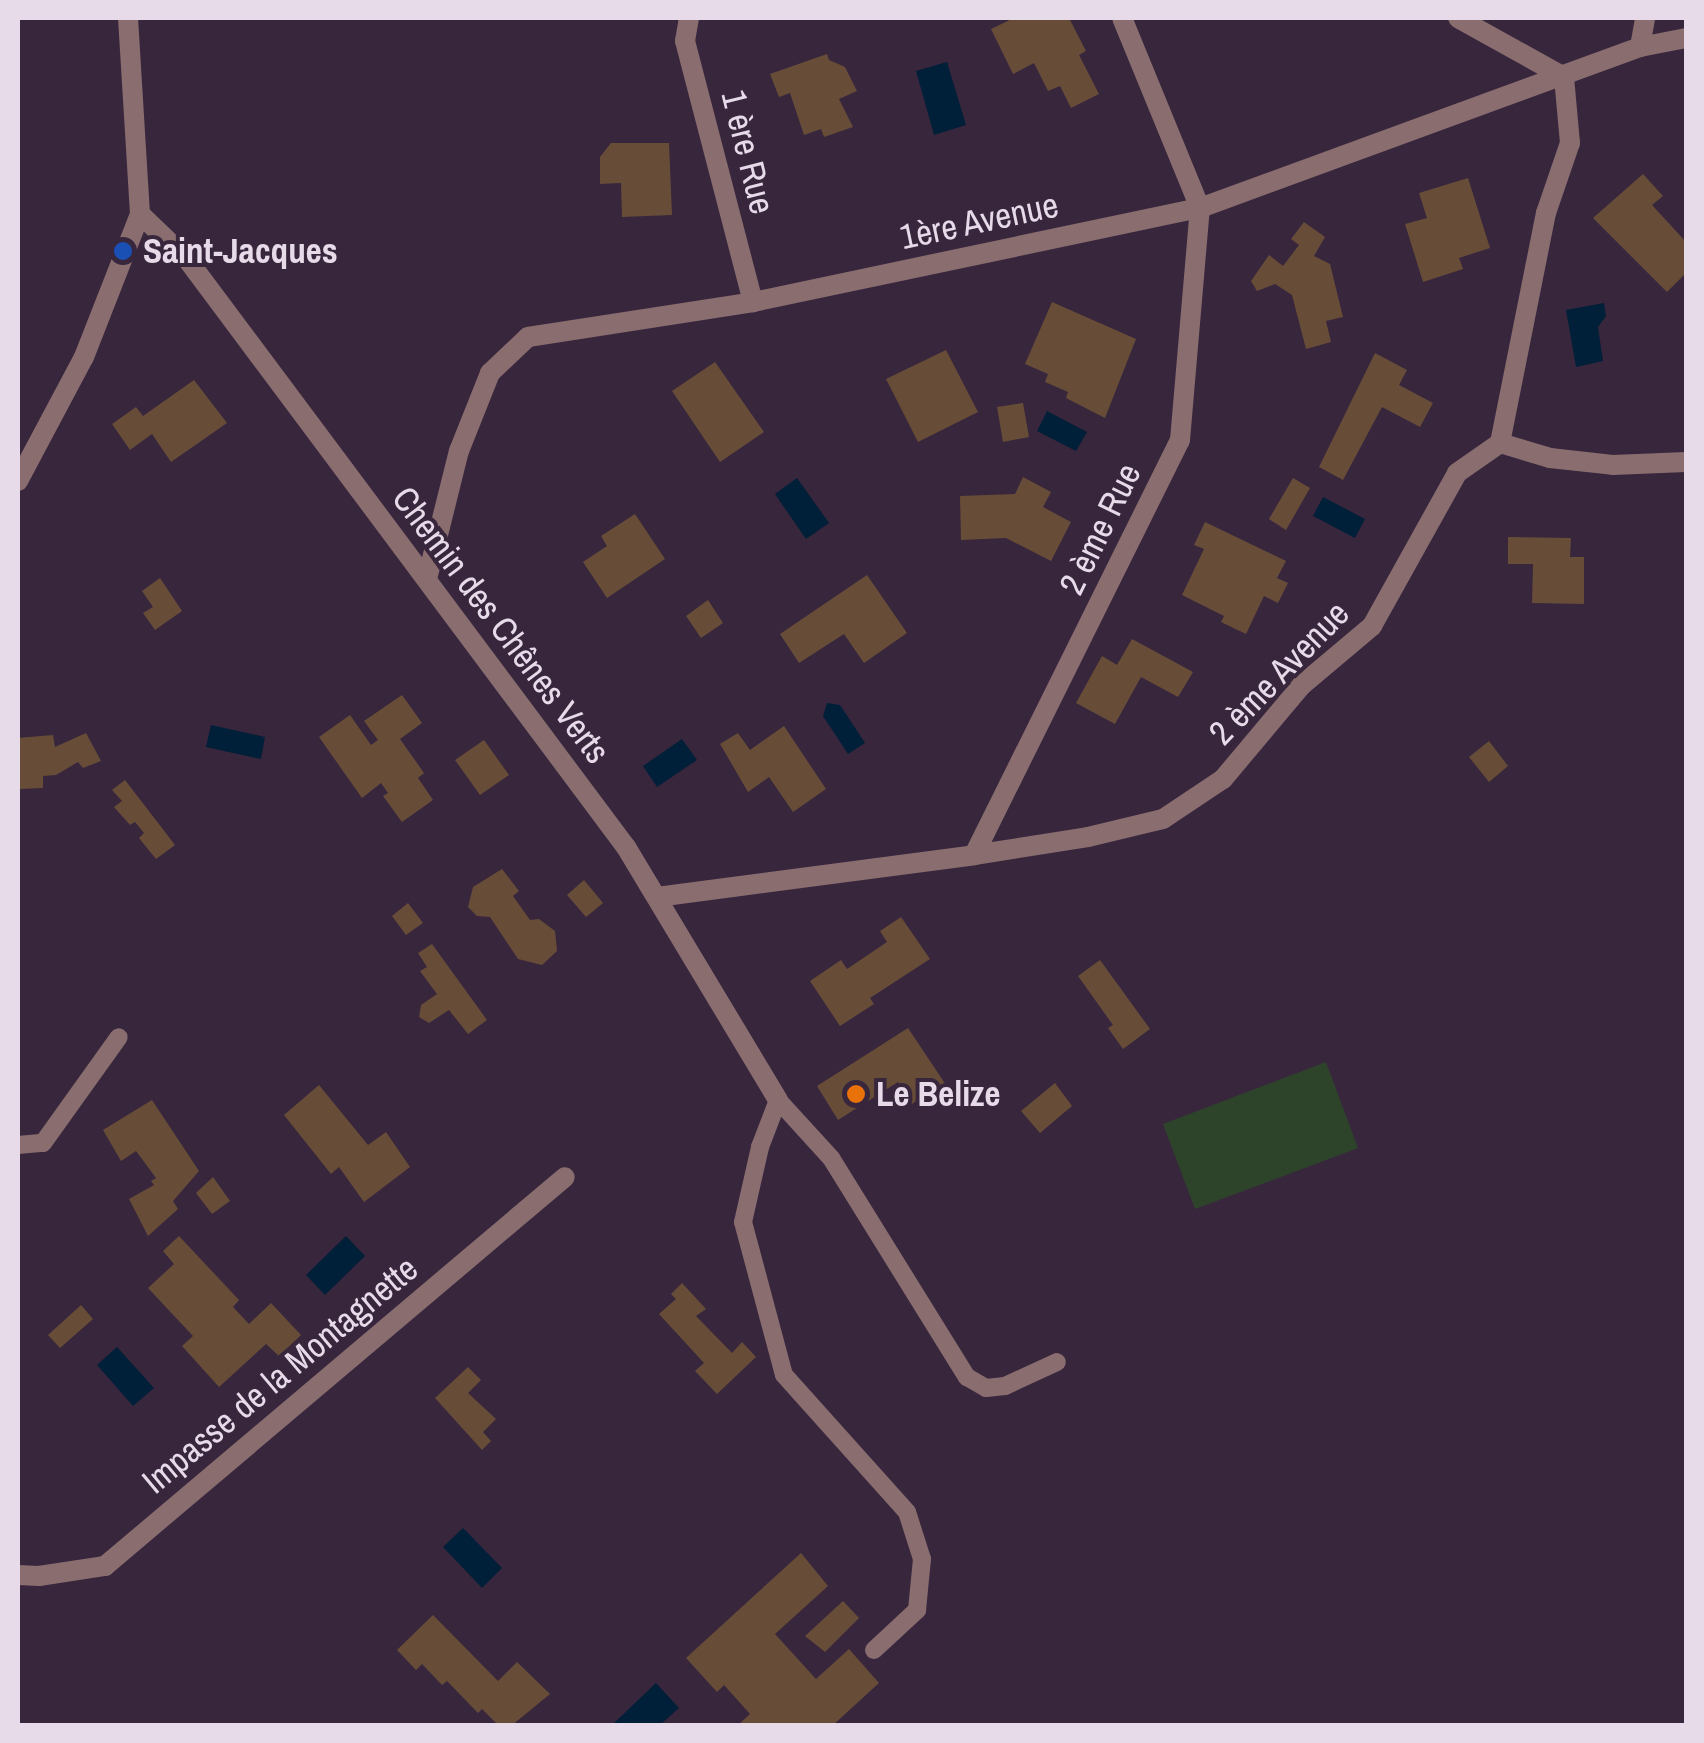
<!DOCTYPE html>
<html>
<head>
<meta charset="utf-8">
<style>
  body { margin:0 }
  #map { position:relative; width:1704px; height:1743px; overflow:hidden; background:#38263d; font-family:"Archivo Narrow",sans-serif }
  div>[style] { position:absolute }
  .green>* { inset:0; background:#2d442a }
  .water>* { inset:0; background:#001f38 }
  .building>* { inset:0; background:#674d38 }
  .lane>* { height:18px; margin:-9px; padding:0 9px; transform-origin:9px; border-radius:9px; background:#896d6f }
  .street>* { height:20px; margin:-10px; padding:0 10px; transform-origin:10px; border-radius:10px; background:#896d6f }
  .dots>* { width:28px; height:28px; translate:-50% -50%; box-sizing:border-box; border:5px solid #38263d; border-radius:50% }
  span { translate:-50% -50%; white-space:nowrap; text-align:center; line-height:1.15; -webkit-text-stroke:8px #38263d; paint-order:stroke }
  .street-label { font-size:35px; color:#e7dbea }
  .poi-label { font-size:35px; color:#e7dbea; font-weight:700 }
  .left { translate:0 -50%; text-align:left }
  .frame { position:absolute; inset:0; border:20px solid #e7dbea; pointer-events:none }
</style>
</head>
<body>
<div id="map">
  <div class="green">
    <div style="clip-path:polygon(1326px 1062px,1358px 1148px,1195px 1209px,1163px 1124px)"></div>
  </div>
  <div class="water">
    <div style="clip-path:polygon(947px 62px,966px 125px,934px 135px,916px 71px)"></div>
    <div style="clip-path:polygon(1604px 303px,1606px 316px,1598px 327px,1603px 361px,1576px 367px,1566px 310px)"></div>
    <div style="clip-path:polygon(1047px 411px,1087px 432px,1076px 451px,1037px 431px)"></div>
    <div style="clip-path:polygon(797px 478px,829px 523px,806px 539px,775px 494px)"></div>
    <div style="clip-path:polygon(1323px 497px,1365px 519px,1355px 538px,1313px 516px)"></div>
    <div style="clip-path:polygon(827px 703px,840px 705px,865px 743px,848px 754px,823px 716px)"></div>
    <div style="clip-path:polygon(211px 725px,265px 737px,261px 759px,206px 747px)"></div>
    <div style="clip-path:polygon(682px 739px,697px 760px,657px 787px,643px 766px)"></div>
    <div style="clip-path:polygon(346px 1236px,365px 1256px,325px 1295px,306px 1275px)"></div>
    <div style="clip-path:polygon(117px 1347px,154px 1388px,133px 1406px,97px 1365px)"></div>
    <div style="clip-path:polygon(463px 1528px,502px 1568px,482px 1588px,443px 1547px)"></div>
    <div style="clip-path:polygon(656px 1683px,679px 1708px,660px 1725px,612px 1725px)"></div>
  </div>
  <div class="building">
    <div style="clip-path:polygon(1014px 18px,1069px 18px,1086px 51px,1079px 55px,1099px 94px,1071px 108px,1060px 86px,1048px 91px,1034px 63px,1013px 74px,991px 29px)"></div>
    <div style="clip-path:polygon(827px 54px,829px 60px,845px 67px,857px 91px,839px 99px,853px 127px,824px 137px,821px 129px,804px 135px,790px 93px,779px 97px,770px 74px)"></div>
    <div style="clip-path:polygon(611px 143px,669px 143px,672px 215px,622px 217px,621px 183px,600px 184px,600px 157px)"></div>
    <div style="clip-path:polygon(1643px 174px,1663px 196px,1652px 205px,1686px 242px,1686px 273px,1667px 292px,1593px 218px)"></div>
    <div style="clip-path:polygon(1468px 178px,1490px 248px,1459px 258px,1463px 269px,1423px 282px,1405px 224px,1427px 218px,1419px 193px)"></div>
    <div style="clip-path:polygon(1304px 222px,1325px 237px,1314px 256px,1330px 264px,1343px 317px,1326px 321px,1331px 342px,1306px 349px,1292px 295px,1275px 284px,1257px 291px,1251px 281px,1269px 255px,1283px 266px,1299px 245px,1291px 239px)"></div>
    <div style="clip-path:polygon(1052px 302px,1136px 339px,1105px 418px,1066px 398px,1068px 392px,1045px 382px,1048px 374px,1025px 364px)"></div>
    <div style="clip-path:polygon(946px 350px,978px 412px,918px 442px,886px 379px)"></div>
    <div style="clip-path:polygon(1375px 353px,1407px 370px,1399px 385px,1433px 403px,1420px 427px,1382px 407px,1343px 480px,1319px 467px)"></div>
    <div style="clip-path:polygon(715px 362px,764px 432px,720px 462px,672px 391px)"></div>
    <div style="clip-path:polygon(194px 380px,227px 423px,171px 462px,152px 434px,130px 450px,112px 424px,136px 407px,143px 416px)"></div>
    <div style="clip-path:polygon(1023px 403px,1029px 437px,1003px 442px,997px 407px)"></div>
    <div style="clip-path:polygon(1023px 477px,1051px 492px,1043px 507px,1071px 522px,1051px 561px,1006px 538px,961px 540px,960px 496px,1015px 494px)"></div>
    <div style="clip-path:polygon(1293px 478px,1310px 488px,1286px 530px,1269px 519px)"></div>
    <div style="clip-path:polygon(635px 514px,665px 559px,607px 598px,583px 562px,607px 546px,601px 536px)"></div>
    <div style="clip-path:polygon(1205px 522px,1286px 561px,1277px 578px,1288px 583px,1278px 603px,1264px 596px,1246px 634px,1221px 622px,1224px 616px,1182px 595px,1204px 549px,1194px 545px)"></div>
    <div style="clip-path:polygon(1508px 537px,1571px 538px,1570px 557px,1584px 557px,1584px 604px,1532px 603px,1533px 564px,1508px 564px)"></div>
    <div style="clip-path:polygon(867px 575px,907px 633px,864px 663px,844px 634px,799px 663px,780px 634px)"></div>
    <div style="clip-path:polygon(160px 578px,182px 611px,155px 630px,143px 613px,153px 607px,142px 591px)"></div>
    <div style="clip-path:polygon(708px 600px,723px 623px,701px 638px,686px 616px)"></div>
    <div style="clip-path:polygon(1132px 639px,1193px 672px,1178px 697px,1141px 677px,1115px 724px,1076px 703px,1102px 656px,1117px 665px)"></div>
    <div style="clip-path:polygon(402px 695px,422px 723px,400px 739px,424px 773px,418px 778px,433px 800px,402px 822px,383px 796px,388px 793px,381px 783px,362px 798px,319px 737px,350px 715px,371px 745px,378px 740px,364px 721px)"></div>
    <div style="clip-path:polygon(784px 726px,826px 789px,793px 812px,769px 777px,748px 792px,720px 744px,738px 733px,750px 750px)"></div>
    <div style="clip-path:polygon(86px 733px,101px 761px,83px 768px,78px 762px,56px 775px,43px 776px,43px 788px,20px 789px,18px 738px,53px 735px,55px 747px)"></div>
    <div style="clip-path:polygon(484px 740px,509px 775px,480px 795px,455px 760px)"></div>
    <div style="clip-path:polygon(1489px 741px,1508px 766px,1489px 782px,1469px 757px)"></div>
    <div style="clip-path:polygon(125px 780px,175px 845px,156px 859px,139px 838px,144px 833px,135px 822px,130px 825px,114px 807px,122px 801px,112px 790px)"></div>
    <div style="clip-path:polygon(502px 869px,519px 891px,513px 896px,530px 920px,539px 919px,555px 931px,557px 951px,542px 965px,518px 959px,490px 917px,477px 916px,468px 907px,473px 887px)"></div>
    <div style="clip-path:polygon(584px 880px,603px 903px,586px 917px,567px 895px)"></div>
    <div style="clip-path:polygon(408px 903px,423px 923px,406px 935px,392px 916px)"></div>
    <div style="clip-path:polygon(901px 917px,930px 959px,870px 998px,874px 1004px,840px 1026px,810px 981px,841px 960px,847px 969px,887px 942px,880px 931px)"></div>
    <div style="clip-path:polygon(432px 944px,487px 1020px,468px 1034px,449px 1010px,429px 1023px,419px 1017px,421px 1005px,437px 994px,420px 971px,427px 967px,418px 953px)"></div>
    <div style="clip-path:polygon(1100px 960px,1150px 1029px,1123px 1049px,1108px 1028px,1113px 1025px,1078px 976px)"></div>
    <div style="clip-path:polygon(908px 1028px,952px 1094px,936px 1106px,927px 1093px,912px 1104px,898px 1082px,838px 1120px,817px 1086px)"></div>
    <div style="clip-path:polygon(1055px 1083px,1072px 1106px,1040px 1133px,1021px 1111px)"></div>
    <div style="clip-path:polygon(319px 1085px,368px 1145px,386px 1132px,410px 1167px,364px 1202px,339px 1167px,331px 1174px,284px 1115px)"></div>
    <div style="clip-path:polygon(152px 1100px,199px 1171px,173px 1201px,178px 1209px,148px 1236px,129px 1199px,154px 1185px,151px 1181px,156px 1178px,136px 1151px,121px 1161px,103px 1130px)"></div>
    <div style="clip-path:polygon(213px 1177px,230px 1201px,212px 1214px,196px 1193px)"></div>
    <div style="clip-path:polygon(179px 1236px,239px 1300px,233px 1307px,249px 1324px,271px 1303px,301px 1335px,279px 1356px,266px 1344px,219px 1387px,182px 1346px,193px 1336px,148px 1288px,174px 1264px,163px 1251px)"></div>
    <div style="clip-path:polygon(682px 1283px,706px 1309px,696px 1316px,732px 1353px,742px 1342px,756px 1357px,717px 1394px,695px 1371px,704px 1363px,659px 1314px,676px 1299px,671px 1294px)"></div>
    <div style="clip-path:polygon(81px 1305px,93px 1319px,60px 1348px,48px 1335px)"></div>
    <div style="clip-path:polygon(468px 1367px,481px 1380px,468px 1393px,496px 1419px,483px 1432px,491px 1441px,482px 1450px,435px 1398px)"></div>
    <div style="clip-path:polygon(801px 1553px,828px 1586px,775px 1634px,816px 1679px,849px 1649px,879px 1683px,832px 1726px,737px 1726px,750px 1714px,724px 1685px,717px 1692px,686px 1658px)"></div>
    <div style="clip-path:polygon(843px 1601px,859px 1618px,825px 1652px,805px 1636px)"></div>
    <div style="clip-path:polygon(433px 1615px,498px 1681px,517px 1662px,550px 1694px,511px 1726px,499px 1726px,482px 1709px,478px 1713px,447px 1681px,442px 1685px,422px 1664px,416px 1670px,397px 1650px)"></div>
  </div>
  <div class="lane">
    <div style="left:18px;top:1145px;width:25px;rotate:-5deg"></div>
    <div style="left:43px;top:1143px;width:130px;rotate:-54.4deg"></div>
    <div style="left:874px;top:1650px;width:59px;rotate:-42.9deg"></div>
    <div style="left:917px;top:1610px;width:51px;rotate:-84.4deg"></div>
    <div style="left:922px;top:1559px;width:49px;rotate:-107.7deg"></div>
    <div style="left:907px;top:1512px;width:184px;rotate:-131.9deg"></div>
    <div style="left:784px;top:1375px;width:158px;rotate:-105deg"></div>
    <div style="left:743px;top:1222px;width:77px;rotate:-77.2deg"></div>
    <div style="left:760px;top:1147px;width:50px;rotate:-69deg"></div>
    <div style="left:778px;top:1100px;width:79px;rotate:47.6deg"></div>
    <div style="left:831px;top:1158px;width:258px;rotate:58.2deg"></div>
    <div style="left:967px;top:1377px;width:22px;rotate:30deg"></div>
    <div style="left:986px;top:1388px;width:19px;rotate:-6deg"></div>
    <div style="left:1005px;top:1386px;width:57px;rotate:-24.8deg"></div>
  </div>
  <div class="street">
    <div style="left:689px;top:18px;width:23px;rotate:100deg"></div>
    <div style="left:685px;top:41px;width:270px;rotate:75.4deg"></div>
    <div style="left:1640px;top:47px;width:29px;rotate:-80deg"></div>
    <div style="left:140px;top:214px;width:65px;rotate:43.8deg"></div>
    <div style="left:187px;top:259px;width:734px;rotate:53.26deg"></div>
    <div style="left:626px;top:847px;width:295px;rotate:59deg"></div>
    <div style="left:1500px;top:443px;width:52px;rotate:16.7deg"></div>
    <div style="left:1550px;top:458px;width:63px;rotate:6.3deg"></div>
    <div style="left:1613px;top:465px;width:73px;rotate:-2.4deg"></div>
    <div style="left:18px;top:481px;width:140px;rotate:-62deg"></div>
    <div style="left:84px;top:357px;width:154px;rotate:-68.6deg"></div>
    <div style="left:140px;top:214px;width:196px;rotate:-93.5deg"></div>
    <div style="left:427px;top:579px;width:132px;rotate:-76deg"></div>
    <div style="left:459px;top:451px;width:84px;rotate:-68.3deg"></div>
    <div style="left:490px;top:373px;width:52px;rotate:-43.5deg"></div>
    <div style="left:528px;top:337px;width:228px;rotate:-8.8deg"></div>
    <div style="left:753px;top:302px;width:457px;rotate:-11.9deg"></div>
    <div style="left:1200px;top:208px;width:469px;rotate:-20.1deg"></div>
    <div style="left:1640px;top:47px;width:47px;rotate:-11.1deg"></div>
    <div style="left:974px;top:855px;width:463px;rotate:-63.6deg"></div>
    <div style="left:1180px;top:440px;width:233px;rotate:-85.1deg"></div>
    <div style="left:1200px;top:208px;width:205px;rotate:-112.3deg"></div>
    <div style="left:657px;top:897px;width:320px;rotate:-7.5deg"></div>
    <div style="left:974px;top:855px;width:115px;rotate:-9deg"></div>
    <div style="left:1088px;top:837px;width:77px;rotate:-13.5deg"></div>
    <div style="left:1163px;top:819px;width:72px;rotate:-33.7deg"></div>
    <div style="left:1223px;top:779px;width:123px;rotate:-50deg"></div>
    <div style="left:1302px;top:685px;width:92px;rotate:-40.1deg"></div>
    <div style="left:1372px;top:626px;width:175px;rotate:-60.9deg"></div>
    <div style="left:1457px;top:473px;width:52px;rotate:-34.9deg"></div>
    <div style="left:1500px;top:443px;width:235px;rotate:-78.7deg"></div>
    <div style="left:1546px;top:213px;width:74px;rotate:-71.1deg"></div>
    <div style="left:1570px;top:143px;width:66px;rotate:-95.2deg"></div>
    <div style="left:1564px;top:77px;width:121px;rotate:-150.9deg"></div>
    <div style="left:18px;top:1575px;width:21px;rotate:3deg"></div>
    <div style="left:39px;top:1576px;width:67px;rotate:-8.6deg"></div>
    <div style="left:105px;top:1566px;width:602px;rotate:-40.22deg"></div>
  </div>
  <div class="dots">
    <div style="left:123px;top:251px;background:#1a4fb4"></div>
    <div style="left:856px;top:1094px;background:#e8710a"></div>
  </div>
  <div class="street-label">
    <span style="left:748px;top:152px;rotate:76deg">1 ère Rue</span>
    <span style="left:979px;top:221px;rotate:-12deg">1ère Avenue</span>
    <span style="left:1100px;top:529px;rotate:-64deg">2 ème Rue</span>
    <span style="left:501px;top:625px;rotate:53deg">Chemin des Chênes Verts</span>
    <span style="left:1279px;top:673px;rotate:-46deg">2 ème Avenue</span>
    <span style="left:280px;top:1375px;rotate:-40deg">Impasse de la Montagnette</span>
  </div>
  <div class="poi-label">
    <span class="left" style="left:143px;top:251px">Saint-Jacques</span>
    <span class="left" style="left:876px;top:1094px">Le Belize</span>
  </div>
  <div class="frame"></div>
</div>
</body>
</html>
